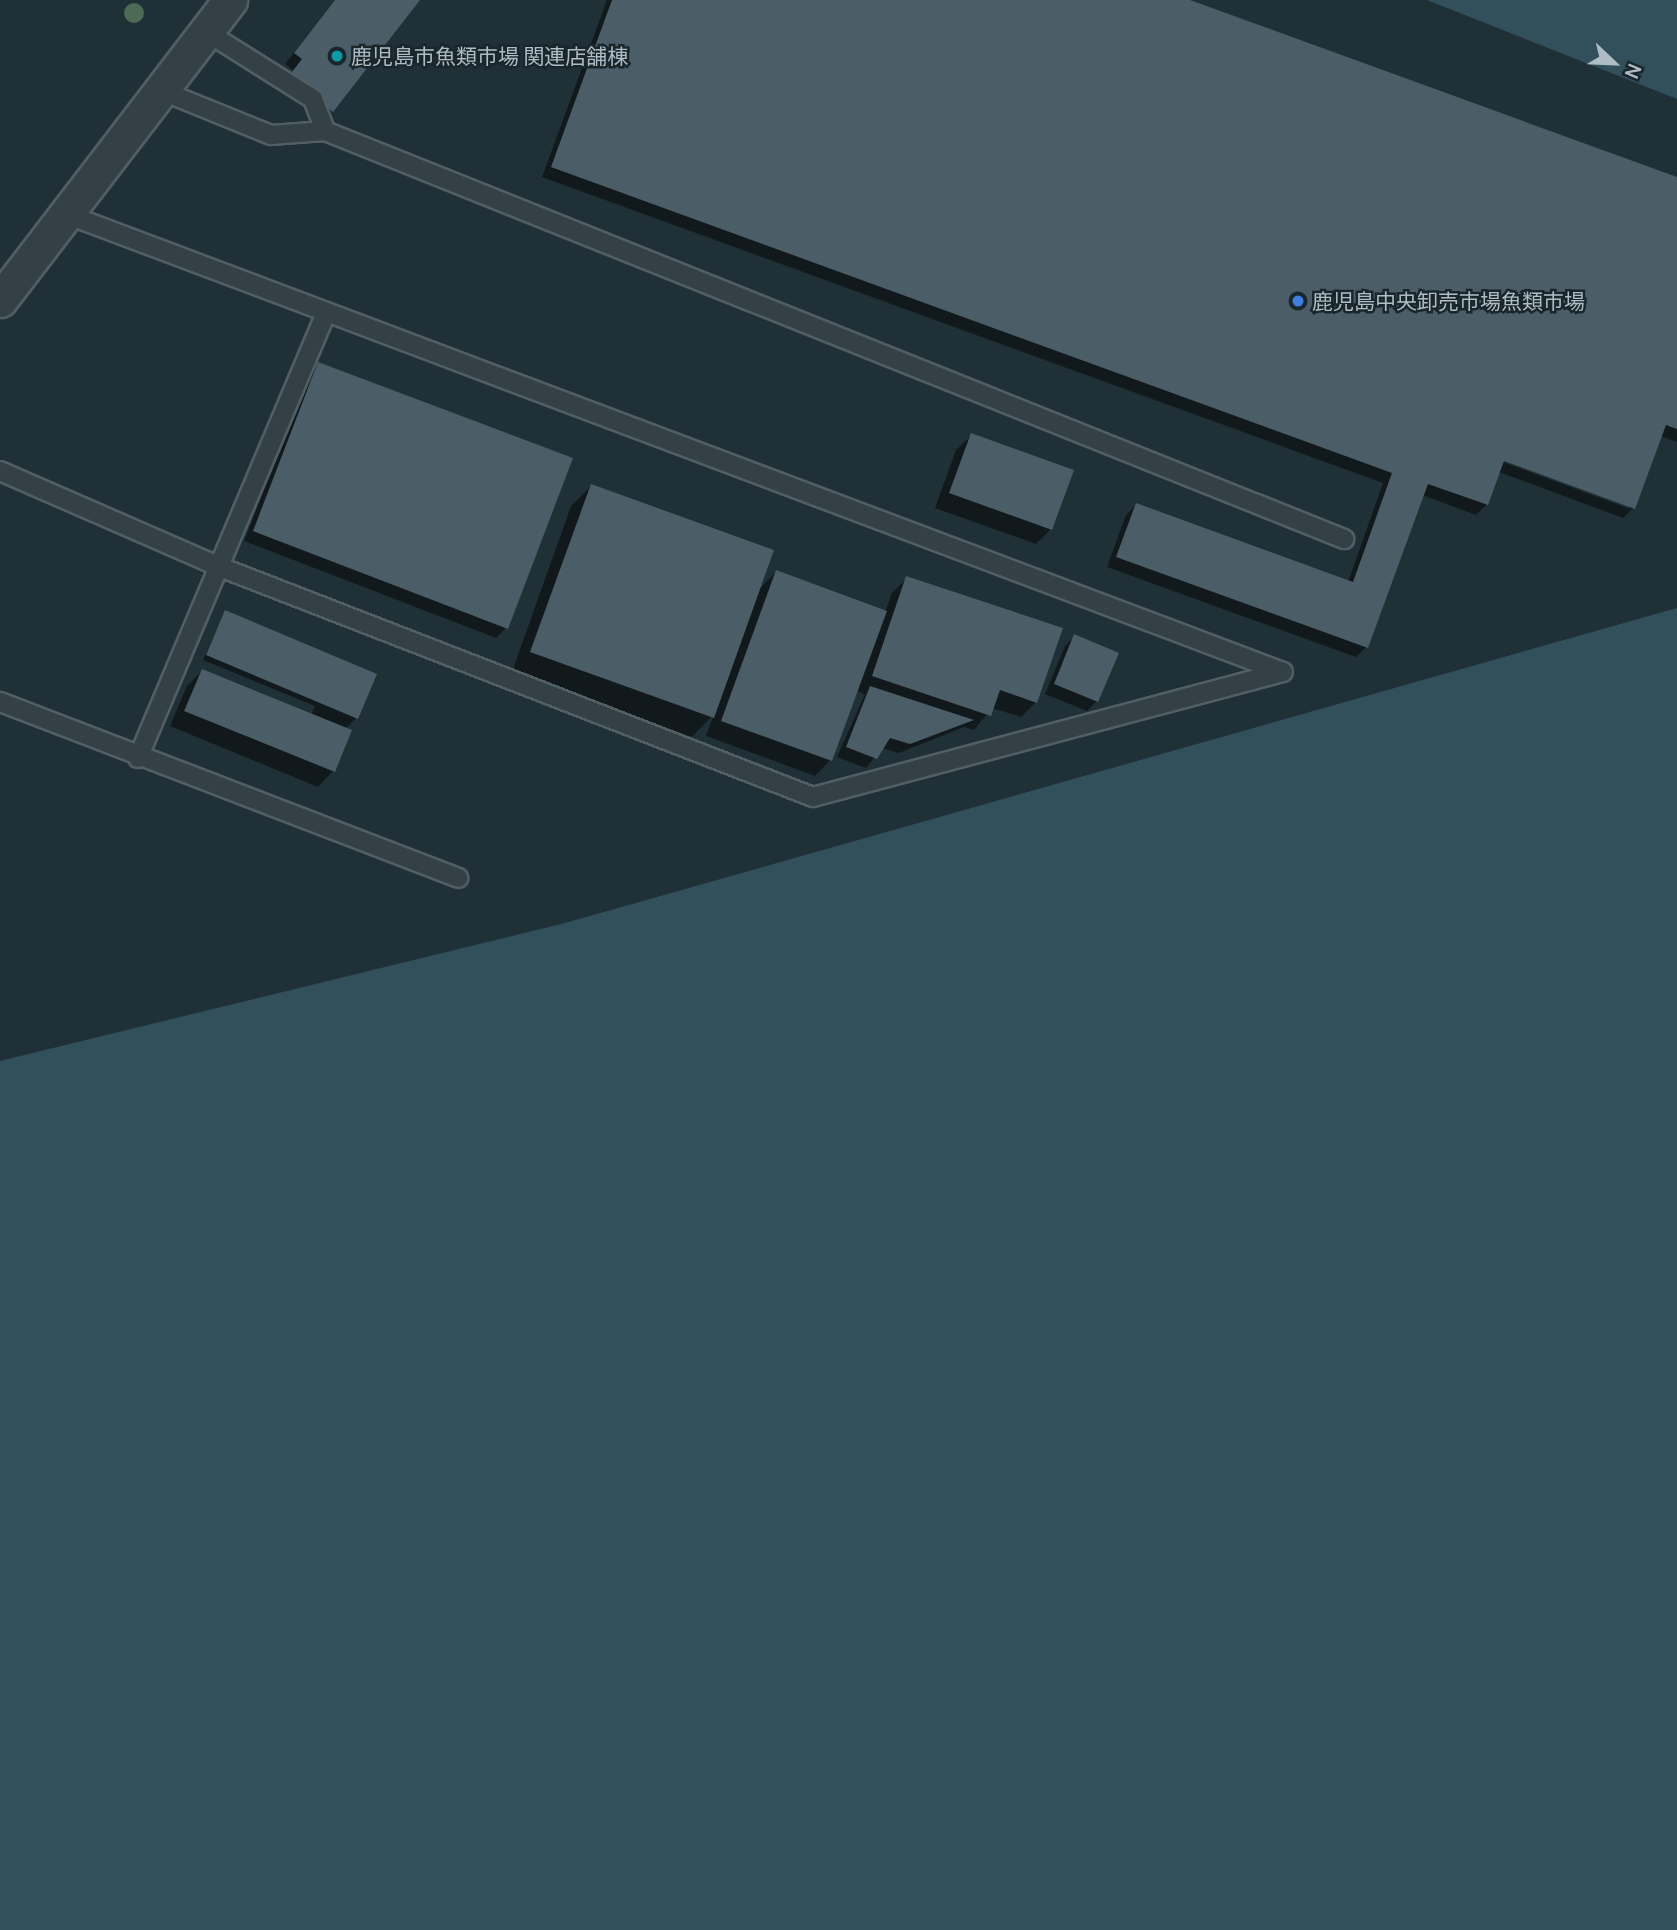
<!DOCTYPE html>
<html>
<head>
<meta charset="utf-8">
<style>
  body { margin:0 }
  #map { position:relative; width:1677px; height:1930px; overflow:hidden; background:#203037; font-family:Manrope,"Noto Sans JP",sans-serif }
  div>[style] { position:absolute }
  .water>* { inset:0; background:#324f5c }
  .shadow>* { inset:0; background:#0007 }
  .building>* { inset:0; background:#4b5d66 }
  .roads { filter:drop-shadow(2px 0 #515f65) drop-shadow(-2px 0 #515f65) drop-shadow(0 2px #515f65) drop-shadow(0 -2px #515f65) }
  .service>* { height:18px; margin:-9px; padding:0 9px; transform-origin:9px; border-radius:9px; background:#334147 }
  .minor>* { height:33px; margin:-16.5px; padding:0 16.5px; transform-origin:16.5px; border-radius:16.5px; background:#334147 }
  .trees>* { width:20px; height:20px; margin:-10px; border-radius:50%; background:#4c6a55 }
  .dots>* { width:19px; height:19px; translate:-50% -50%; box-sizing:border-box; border:4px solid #19262c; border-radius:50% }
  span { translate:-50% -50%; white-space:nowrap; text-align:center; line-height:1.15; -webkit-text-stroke:5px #19262c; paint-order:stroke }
  .poi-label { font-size:21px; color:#aebcc4 }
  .left { translate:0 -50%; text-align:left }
  .north { position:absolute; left:1579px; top:28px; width:70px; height:70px; -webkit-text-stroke:5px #19262c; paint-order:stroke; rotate:113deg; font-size:19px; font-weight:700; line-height:28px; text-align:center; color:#aebcc4 }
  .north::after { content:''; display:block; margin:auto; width:24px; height:32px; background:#aebcc4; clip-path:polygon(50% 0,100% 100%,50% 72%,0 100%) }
</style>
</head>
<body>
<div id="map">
  <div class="water">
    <div style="clip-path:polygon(1427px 0,1677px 0,1677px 99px)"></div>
    <div style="clip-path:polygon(1677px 608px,1677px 1930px,0 1930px,0 1061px,565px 923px)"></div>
  </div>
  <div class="shadow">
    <div style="clip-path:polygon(335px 0,417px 0,322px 121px,280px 88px,293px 70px,285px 64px)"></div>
    <div style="clip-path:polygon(evenodd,607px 0,1185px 0,1677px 179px,1677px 442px,1660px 436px,1633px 508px,1623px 518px,1499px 472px,1486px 505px,1476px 515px,1422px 495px,1366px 647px,1356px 657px,1107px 567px,1126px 515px,1136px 505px,1348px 582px,1383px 483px,542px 177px,607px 0,1496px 456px,1630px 505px,1630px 509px,1495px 459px,1496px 456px)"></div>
    <div style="clip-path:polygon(319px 364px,506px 628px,496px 638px,244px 541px,309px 374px)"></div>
    <div style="clip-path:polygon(972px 435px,1051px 529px,1036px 544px,935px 508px,956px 450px)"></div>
    <div style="clip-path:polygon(591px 486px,757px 591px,776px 572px,885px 612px,892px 593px,907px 578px,1036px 702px,1021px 717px,992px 708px,974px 730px,964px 727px,899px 753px,882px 748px,866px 768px,837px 757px,865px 694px,856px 691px,830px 760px,815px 776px,706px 736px,714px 714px,692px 737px,512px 672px,571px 506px)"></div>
    <div style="clip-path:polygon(225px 612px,356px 718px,345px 729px,350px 731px,333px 771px,318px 787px,170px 726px,187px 686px,202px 671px,311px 715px,315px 706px,203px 660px)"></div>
    <div style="clip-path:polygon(1075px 636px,1097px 701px,1087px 711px,1045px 694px,1065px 646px)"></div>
  </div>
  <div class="building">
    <div style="clip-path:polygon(335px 0,420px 0,333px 112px,288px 77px,302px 59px,294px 53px)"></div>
    <div style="clip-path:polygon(612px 0,1190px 0,1677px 177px,1677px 429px,1666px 425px,1635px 509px,1504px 461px,1488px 505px,1428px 484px,1368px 648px,1116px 557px,1136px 503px,1353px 582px,1392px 473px,551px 167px)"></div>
    <div style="clip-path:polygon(318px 362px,573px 458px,508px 629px,253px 531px)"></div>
    <div style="clip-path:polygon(971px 433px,1074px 470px,1052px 530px,949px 493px)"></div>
    <div style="clip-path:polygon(591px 484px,774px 550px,714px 718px,530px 652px)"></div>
    <div style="clip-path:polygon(776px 570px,887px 611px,832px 761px,721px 721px)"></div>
    <div style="clip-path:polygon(906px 576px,1063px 628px,1037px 703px,1000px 690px,991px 716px,872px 676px)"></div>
    <div style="clip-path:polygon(225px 610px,377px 674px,358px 719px,206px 655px)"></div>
    <div style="clip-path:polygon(1074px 634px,1119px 653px,1098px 702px,1054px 684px)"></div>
    <div style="clip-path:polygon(202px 669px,352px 730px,335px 772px,184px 711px)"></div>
    <div style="clip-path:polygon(870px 686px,974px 720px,910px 744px,890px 738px,877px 759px,846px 747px)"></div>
  </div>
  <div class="roads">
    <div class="service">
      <div style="left:205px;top:31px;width:128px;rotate:32.2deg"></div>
      <div style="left:313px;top:99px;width:34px;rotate:69deg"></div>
      <div style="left:160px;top:90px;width:120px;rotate:22.1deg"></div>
      <div style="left:271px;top:135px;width:54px;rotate:-4.2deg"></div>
      <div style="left:325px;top:131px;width:1098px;rotate:21.82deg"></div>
      <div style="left:66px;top:214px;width:1300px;rotate:20.62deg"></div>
      <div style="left:0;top:471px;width:240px;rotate:23.6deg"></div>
      <div style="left:220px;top:567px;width:636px;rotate:21.2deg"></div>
      <div style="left:813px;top:797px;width:486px;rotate:-14.9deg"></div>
      <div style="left:0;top:702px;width:491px;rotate:21deg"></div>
      <div style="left:138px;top:758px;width:482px;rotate:-67.1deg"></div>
    </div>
    <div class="minor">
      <div style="left:0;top:300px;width:378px;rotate:-52.5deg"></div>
    </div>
  </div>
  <div class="trees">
    <div style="left:134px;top:13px"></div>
  </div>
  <div class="dots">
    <div style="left:337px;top:56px;background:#0f9aa8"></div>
    <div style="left:1298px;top:301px;background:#3f7fe0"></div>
  </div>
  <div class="poi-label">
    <span class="left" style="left:351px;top:56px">鹿児島市魚類市場 関連店舗棟</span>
    <span class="left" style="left:1312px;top:301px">鹿児島中央卸売市場魚類市場</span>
  </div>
  <div class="north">N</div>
</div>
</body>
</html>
